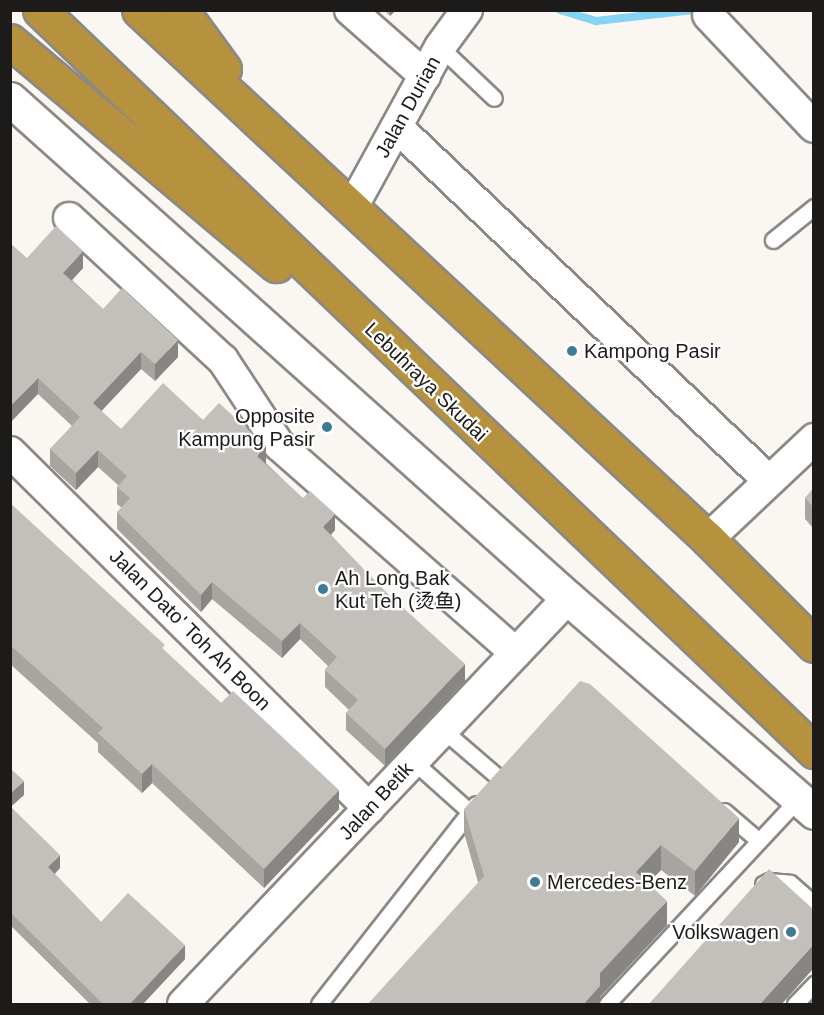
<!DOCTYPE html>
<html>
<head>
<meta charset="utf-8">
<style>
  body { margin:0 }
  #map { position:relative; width:824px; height:1015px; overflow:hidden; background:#faf7f2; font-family:Helvetica,"Noto Sans SC",sans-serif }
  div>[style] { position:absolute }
  .stream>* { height:8px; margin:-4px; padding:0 4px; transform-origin:4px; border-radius:4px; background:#87d3f3 }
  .roads { filter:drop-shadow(2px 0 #8c8985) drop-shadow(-2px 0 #8c8985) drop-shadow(0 2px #8c8985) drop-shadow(0 -2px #8c8985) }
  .lane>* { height:15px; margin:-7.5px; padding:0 7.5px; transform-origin:7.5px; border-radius:7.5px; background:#fff }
  .street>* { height:30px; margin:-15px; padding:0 15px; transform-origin:15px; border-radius:15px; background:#fff }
  .secondary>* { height:33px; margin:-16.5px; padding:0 16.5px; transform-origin:16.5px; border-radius:16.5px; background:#fff }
  .highway>* { height:33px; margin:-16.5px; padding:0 16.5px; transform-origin:16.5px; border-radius:16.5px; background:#b6923e }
  .wall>* { inset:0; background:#a8a5a1 }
  .shaded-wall>* { inset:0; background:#888683 }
  .building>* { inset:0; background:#c3c0bb }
  .dots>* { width:16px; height:16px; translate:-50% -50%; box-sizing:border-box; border:3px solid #fff; border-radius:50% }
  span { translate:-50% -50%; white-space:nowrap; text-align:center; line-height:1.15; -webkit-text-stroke:4.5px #fff; paint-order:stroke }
  .street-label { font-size:20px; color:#1c1b19 }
  .poi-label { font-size:20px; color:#1c1b19 }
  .left { translate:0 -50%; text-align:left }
  .right { translate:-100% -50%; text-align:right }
  .frame { position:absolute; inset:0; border:12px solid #1c1b19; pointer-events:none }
</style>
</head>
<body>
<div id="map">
  <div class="stream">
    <div style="left:560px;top:10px;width:38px;rotate:17deg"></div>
    <div style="left:596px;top:21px;width:98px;rotate:-6.5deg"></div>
  </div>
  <div class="roads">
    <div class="lane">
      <div style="left:440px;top:47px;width:74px;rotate:43.4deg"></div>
      <div style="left:773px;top:240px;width:53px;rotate:-38.8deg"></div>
      <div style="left:443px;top:730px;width:74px;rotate:40.6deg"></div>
      <div style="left:413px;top:761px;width:75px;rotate:41.8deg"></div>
      <div style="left:724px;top:811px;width:45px;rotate:40.5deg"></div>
      <div style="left:763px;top:884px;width:7px;rotate:-27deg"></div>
      <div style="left:769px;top:881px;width:21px;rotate:5deg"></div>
      <div style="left:790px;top:883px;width:32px;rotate:41deg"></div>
      <div style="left:319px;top:1004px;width:254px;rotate:-51.9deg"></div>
      <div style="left:607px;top:1004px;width:280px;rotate:-47deg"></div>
      <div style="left:795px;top:1004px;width:28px;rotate:-46deg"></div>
    </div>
    <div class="street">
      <div style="left:350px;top:10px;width:100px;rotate:41.3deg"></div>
      <div style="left:708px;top:15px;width:154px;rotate:46.6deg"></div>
      <div style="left:397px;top:127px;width:511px;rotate:43.57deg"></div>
      <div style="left:353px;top:206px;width:181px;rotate:-61.3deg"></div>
      <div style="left:440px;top:47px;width:46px;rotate:-53.9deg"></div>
      <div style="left:69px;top:218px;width:209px;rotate:42.7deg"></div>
      <div style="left:223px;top:360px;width:102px;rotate:56.6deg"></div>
      <div style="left:279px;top:445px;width:315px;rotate:41.3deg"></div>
      <div style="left:10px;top:452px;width:506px;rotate:44.76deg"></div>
      <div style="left:708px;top:539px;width:146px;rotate:-43.3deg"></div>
      <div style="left:183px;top:1004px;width:560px;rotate:-46.52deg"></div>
    </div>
    <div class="secondary">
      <div style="left:10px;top:99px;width:749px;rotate:41.81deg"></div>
      <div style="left:568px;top:598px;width:326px;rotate:41deg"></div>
    </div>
    <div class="highway">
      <div style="left:40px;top:10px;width:1072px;rotate:43.75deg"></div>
      <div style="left:139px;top:10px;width:777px;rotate:42.91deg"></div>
      <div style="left:708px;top:539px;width:150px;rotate:45deg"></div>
      <div style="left:181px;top:10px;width:73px;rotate:53.9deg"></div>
      <div style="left:10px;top:41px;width:348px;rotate:40.1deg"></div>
    </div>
  </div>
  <div class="wall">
    <div style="clip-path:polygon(384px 10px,396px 10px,390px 16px)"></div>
    <div style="clip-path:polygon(27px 258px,83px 268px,72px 280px,103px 309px,178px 357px,155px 381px,141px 369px,101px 411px,121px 429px,203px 420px,266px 463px,335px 530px,331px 535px,465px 681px,385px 766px,346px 730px,346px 713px,349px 710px,325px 687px,325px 670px,328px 666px,300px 639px,282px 658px,212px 599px,201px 612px,117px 529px,117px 512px,122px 508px,117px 504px,117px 487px,118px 485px,98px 467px,76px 490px,50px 466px,50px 449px,72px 426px,38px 394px)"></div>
    <div style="clip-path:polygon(813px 489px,813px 528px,805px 519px,805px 498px)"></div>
    <div style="clip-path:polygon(10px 503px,165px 651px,221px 703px,339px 809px,264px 888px,152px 783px,142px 793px,98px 752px,98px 743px,10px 664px)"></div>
    <div style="clip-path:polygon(10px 768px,24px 795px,11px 807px,60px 868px,55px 874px,101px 922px,185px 959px,142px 1005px,91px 1005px,10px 925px)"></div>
    <div style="clip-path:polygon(464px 809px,739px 842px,695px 896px,661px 870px,648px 883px,667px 925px,600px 997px,600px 1005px,478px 882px,464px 833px)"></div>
  </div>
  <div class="shaded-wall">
    <div style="clip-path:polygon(390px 10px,396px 10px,390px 16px)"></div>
    <div style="clip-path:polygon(83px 251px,83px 268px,63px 290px,63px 273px)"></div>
    <div style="clip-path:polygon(178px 340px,178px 357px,155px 381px,155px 364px)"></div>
    <div style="clip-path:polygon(141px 352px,141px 369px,93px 420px,93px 403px)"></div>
    <div style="clip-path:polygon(38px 378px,38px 394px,10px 423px,10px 406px)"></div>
    <div style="clip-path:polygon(266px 446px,266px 463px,257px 473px,257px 456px)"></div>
    <div style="clip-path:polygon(98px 450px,98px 467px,76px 490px,76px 473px)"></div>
    <div style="clip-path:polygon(335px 514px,335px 530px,323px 544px,323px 527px)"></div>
    <div style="clip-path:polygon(212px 582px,212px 599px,201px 612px,201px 595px)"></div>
    <div style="clip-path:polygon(300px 623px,300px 639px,282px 658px,282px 641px)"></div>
    <div style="clip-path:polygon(465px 664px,465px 681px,385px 766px,385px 749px)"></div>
    <div style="clip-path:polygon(152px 764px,152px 783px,142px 793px,142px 774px)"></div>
    <div style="clip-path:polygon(24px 781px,24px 795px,10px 807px,10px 794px)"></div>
    <div style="clip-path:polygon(339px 790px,339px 809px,264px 888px,264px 869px)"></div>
    <div style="clip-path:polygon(739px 818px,739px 842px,695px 896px,695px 871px)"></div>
    <div style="clip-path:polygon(661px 845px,661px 870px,636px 896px,636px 872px)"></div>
    <div style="clip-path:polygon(60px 855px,60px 868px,48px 880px,48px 867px)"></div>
    <div style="clip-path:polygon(667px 901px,667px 925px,600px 997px,600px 1005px,583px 1005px,600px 973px)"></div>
    <div style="clip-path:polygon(185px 945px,185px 959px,142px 1005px,129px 1005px)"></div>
    <div style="clip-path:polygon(813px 945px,813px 969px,781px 1005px,759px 1005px)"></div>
  </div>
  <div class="building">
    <div style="clip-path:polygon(56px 226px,83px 251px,63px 273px,103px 309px,122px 288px,178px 340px,155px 364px,141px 352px,93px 403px,121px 429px,163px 383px,203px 420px,219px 403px,266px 446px,257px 456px,303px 498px,310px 491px,335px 514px,323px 527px,388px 594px,465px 664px,385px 749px,346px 713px,358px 700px,325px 670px,337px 657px,300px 623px,282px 641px,212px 582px,201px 595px,117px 512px,130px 498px,117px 487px,127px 476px,98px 450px,76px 473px,50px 449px,80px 417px,38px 378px,10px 406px,10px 243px,27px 258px)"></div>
    <div style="clip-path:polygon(813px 489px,813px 507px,805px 498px)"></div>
    <div style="clip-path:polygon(10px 503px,165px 645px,162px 648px,221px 703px,233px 691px,339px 790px,264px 869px,152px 764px,142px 774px,98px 733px,103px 728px,10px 645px)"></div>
    <div style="clip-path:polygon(580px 681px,590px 684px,739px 818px,695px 871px,661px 845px,636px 872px,667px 901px,600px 973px,600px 986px,583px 1005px,367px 1005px,484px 876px,464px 809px)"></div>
    <div style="clip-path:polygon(10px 768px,24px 781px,10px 794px)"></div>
    <div style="clip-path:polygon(10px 806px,60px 855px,48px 867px,101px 922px,128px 893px,185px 945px,129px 1005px,104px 1005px,10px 912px)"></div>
    <div style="clip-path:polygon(769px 869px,813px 909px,813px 945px,759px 1005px,648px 1005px)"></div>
  </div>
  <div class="dots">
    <div style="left:572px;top:351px;background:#3f7b93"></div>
    <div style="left:327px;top:427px;background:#3f7b93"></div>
    <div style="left:323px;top:589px;background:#3f7b93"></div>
    <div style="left:535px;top:882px;background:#3f7b93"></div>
    <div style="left:791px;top:932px;background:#3f7b93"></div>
  </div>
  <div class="street-label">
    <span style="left:408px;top:107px;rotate:-61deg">Jalan Durian</span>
    <span style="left:426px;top:382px;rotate:44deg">Lebuhraya Skudai</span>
    <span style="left:190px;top:630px;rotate:45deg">Jalan Dato' Toh Ah Boon</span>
    <span style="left:376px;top:801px;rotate:-47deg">Jalan Betik</span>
  </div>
  <div class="poi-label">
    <span class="left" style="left:584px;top:351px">Kampong Pasir</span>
    <span class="right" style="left:315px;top:428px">Opposite<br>Kampung Pasir</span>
    <span class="left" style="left:335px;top:590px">Ah Long Bak<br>Kut Teh (烫鱼)</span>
    <span class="left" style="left:547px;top:882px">Mercedes-Benz</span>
    <span class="right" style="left:779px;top:932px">Volkswagen</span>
  </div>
  <div class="frame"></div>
</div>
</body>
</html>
